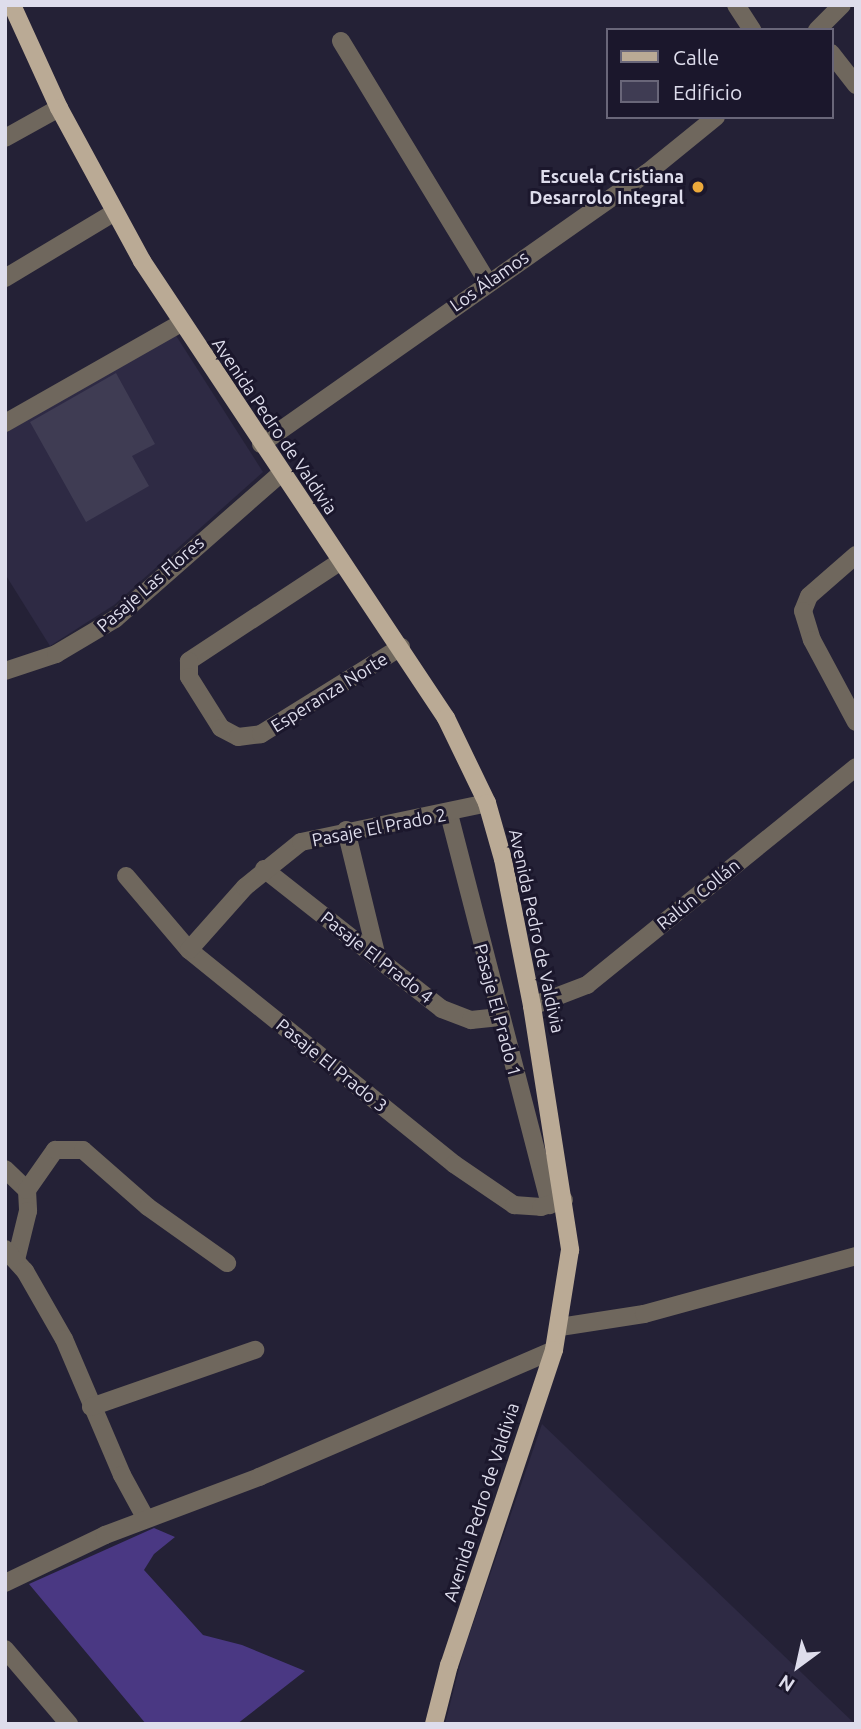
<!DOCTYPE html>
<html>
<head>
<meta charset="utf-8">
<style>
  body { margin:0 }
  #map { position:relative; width:861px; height:1729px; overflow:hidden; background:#242136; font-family:Ubuntu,sans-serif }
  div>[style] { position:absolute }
  .built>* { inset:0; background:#2e2a44 }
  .forest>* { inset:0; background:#4a3883 }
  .building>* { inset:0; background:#3f3c53 }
  .minor>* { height:18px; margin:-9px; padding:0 9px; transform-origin:9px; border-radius:9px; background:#6f675d }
  .major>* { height:18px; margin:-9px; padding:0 9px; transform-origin:9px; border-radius:9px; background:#baaa95 }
  .dots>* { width:19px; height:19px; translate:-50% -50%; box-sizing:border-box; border:4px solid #1b172c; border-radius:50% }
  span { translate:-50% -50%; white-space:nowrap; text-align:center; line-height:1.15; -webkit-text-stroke:6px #1b172c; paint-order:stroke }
  .poi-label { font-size:18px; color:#deddec; font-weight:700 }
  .right { translate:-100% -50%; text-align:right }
  .street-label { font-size:18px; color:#deddec }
  .frame { position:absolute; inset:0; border:7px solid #deddec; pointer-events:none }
  .legend { position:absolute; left:606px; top:28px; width:228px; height:91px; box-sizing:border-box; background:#1b172c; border:2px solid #696679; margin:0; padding:9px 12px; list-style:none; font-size:21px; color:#deddec }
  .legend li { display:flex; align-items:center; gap:14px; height:35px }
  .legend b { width:35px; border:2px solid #696679 }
  .north { position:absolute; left:763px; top:1631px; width:70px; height:70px; -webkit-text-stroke:5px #1b172c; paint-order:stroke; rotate:213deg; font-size:19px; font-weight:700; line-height:28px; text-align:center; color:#deddec }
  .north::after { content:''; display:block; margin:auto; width:24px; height:32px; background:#deddec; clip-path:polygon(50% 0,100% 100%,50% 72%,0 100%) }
</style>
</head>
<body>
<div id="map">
  <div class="built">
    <div style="clip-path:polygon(175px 334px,263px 472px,114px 605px,50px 646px,5px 574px,5px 433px)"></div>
    <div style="clip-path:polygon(542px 1424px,855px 1724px,445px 1724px,463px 1653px)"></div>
  </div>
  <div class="forest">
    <div style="clip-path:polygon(154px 1528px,175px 1537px,154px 1554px,144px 1570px,203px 1635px,242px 1645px,305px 1671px,237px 1724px,146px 1724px,29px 1584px)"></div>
  </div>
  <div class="building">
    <div style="clip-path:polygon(116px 373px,155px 444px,132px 456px,149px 486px,86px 522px,30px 422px)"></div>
  </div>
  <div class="minor">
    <div style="left:736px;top:5px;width:30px;rotate:57deg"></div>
    <div style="left:817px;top:30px;width:35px;rotate:-45deg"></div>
    <div style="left:341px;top:41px;width:281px;rotate:58.7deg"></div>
    <div style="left:831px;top:53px;width:41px;rotate:52deg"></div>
    <div style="left:5px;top:138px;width:62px;rotate:-29.1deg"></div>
    <div style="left:5px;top:278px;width:126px;rotate:-31deg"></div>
    <div style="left:5px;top:423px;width:202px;rotate:-29.6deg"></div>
    <div style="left:261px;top:444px;width:472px;rotate:-35.1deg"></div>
    <div style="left:647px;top:173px;width:89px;rotate:-39.1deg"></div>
    <div style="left:856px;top:555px;width:62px;rotate:138.9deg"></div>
    <div style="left:809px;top:596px;width:16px;rotate:112deg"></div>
    <div style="left:803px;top:611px;width:30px;rotate:73deg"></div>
    <div style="left:812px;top:640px;width:93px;rotate:61.8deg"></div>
    <div style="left:341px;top:561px;width:182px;rotate:146.7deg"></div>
    <div style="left:189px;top:661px;width:16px;rotate:90deg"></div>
    <div style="left:189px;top:677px;width:60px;rotate:57.9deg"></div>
    <div style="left:221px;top:728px;width:19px;rotate:28deg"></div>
    <div style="left:238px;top:737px;width:23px;rotate:-7deg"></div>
    <div style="left:261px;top:734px;width:165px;rotate:-31.9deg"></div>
    <div style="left:5px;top:671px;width:54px;rotate:-18.4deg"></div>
    <div style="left:56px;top:654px;width:69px;rotate:-30.7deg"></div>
    <div style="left:115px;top:619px;width:221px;rotate:-41.3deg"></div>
    <div style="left:449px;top:814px;width:404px;rotate:75.5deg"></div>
    <div style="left:346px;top:830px;width:131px;rotate:76.3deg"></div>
    <div style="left:264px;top:869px;width:226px;rotate:38.2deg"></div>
    <div style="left:442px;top:1009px;width:31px;rotate:21deg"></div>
    <div style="left:471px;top:1020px;width:29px;rotate:-6deg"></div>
    <div style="left:126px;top:876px;width:97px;rotate:49.6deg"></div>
    <div style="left:189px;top:950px;width:341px;rotate:38.9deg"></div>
    <div style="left:454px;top:1164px;width:73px;rotate:34.3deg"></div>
    <div style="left:514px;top:1205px;width:27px;rotate:4deg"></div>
    <div style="left:541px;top:1207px;width:24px;rotate:-17deg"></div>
    <div style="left:189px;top:950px;width:84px;rotate:-48.4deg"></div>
    <div style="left:245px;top:887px;width:72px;rotate:-38.8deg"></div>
    <div style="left:301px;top:842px;width:190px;rotate:-11.8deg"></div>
    <div style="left:532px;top:1006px;width:59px;rotate:-20.9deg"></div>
    <div style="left:587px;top:985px;width:346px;rotate:-39deg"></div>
    <div style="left:5px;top:1169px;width:30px;rotate:44deg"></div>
    <div style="left:27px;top:1190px;width:21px;rotate:87deg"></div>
    <div style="left:28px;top:1211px;width:50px;rotate:103.8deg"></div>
    <div style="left:27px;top:1190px;width:49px;rotate:-55deg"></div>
    <div style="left:55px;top:1150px;width:28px"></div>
    <div style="left:83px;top:1150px;width:86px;rotate:41.2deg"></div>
    <div style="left:148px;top:1207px;width:97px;rotate:35.3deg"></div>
    <div style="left:5px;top:1249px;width:30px;rotate:48deg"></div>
    <div style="left:25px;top:1271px;width:78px;rotate:60.2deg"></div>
    <div style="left:64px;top:1339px;width:148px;rotate:66.9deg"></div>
    <div style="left:122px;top:1475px;width:50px;rotate:61.4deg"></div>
    <div style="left:560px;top:1327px;width:85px;rotate:-8.8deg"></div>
    <div style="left:644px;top:1314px;width:220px;rotate:-15.3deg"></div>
    <div style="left:91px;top:1407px;width:174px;rotate:-19.2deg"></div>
    <div style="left:5px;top:1583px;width:111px;rotate:-25.6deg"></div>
    <div style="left:105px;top:1535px;width:165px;rotate:-20.6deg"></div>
    <div style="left:259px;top:1477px;width:321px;rotate:-23.3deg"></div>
    <div style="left:5px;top:1649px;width:99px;rotate:49.5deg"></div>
  </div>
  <div class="major">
    <div style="left:12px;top:5px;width:113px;rotate:65.5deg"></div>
    <div style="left:59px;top:108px;width:174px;rotate:61.5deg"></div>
    <div style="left:142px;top:261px;width:549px;rotate:56.37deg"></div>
    <div style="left:446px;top:718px;width:94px;rotate:64.2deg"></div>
    <div style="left:487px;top:803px;width:58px;rotate:74.1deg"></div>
    <div style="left:503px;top:859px;width:150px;rotate:78.8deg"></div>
    <div style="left:532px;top:1006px;width:247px;rotate:81.1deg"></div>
    <div style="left:570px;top:1250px;width:101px;rotate:99.1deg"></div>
    <div style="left:554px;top:1350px;width:332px;rotate:108.4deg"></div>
    <div style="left:449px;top:1665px;width:61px;rotate:104.3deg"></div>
  </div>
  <div class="dots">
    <div style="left:698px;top:187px;background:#eca93b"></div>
  </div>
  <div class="poi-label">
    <span class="right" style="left:684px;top:187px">Escuela Cristiana<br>Desarrolo Integral</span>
  </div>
  <div class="street-label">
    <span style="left:489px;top:281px;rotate:-35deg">Los Álamos</span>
    <span style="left:275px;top:426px;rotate:56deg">Avenida Pedro de Valdivia</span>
    <span style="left:150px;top:584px;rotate:-41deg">Pasaje Las Flores</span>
    <span style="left:329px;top:692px;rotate:-32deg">Esperanza Norte</span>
    <span style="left:379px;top:827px;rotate:-11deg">Pasaje El Prado 2</span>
    <span style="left:698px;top:894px;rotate:-39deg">Ralún Collán</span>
    <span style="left:537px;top:931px;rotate:78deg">Avenida Pedro de Valdivia</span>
    <span style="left:377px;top:957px;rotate:38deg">Pasaje El Prado 4</span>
    <span style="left:498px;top:1010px;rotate:75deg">Pasaje El Prado 1</span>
    <span style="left:332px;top:1065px;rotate:39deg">Pasaje El Prado 3</span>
    <span style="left:481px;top:1502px;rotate:-72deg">Avenida Pedro de Valdivia</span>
  </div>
  <div class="frame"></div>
  <ul class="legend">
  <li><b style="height:9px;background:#baaa95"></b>Calle</li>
  <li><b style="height:19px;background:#3f3c53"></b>Edificio</li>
  </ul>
  <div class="north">N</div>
</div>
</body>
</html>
